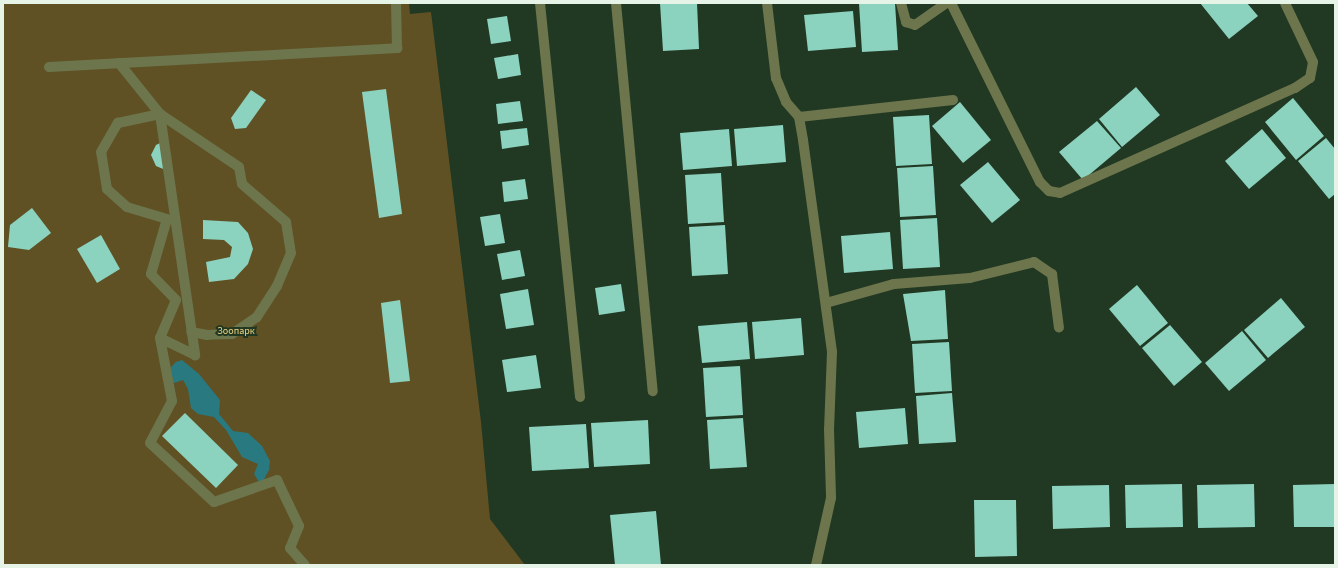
<!DOCTYPE html>
<html>
<head>
<meta charset="utf-8">
<style>
  body { margin:0 }
  #map { position:relative; width:1338px; height:568px; overflow:hidden; background:#213823; font-family:"Source Sans 3",sans-serif }
  div>[style] { position:absolute }
  .green>* { inset:0; background:#605124 }
  .water>* { inset:0; background:#287980 }
  .building>* { inset:0; background:#8bd2bf }
  .minor>* { height:10px; margin:-5px; padding:0 5px; transform-origin:5px; border-radius:5px; background:#6c754c }
  span { translate:-50% -50%; white-space:nowrap; text-align:center; line-height:1.15; -webkit-text-stroke:4px #213823; paint-order:stroke }
  .park-label { font-size:10px; color:#f2d684 }
  .frame { position:absolute; inset:0; border:4px solid #e6f4e7; pointer-events:none }
</style>
</head>
<body>
<div id="map">
  <div class="green">
    <div style="clip-path:polygon(3px 3px,409px 3px,410px 14px,431px 12px,481px 422px,490px 519px,525px 565px,3px 565px)"></div>
  </div>
  <div class="water">
    <div style="clip-path:polygon(182px 360px,199px 374px,220px 400px,219px 414px,233px 431px,248px 433px,262px 446px,270px 461px,269px 470px,261px 485px,254px 474px,258px 464px,242px 457px,226px 430px,214px 417px,198px 414px,191px 408px,188px 389px,183px 380px,174px 383px,167px 371px,176px 362px)"></div>
  </div>
  <div class="building">
    <div style="clip-path:polygon(660px 3px,697px 3px,699px 49px,663px 51px)"></div>
    <div style="clip-path:polygon(859px 3px,895px 3px,898px 50px,862px 52px)"></div>
    <div style="clip-path:polygon(1200px 3px,1247px 3px,1258px 16px,1229px 39px)"></div>
    <div style="clip-path:polygon(853px 11px,856px 47px,808px 51px,804px 15px)"></div>
    <div style="clip-path:polygon(507px 16px,511px 41px,491px 44px,487px 19px)"></div>
    <div style="clip-path:polygon(518px 54px,521px 75px,498px 79px,494px 58px)"></div>
    <div style="clip-path:polygon(1136px 87px,1160px 115px,1122px 147px,1099px 119px)"></div>
    <div style="clip-path:polygon(386px 89px,402px 214px,379px 218px,362px 92px)"></div>
    <div style="clip-path:polygon(251px 90px,266px 100px,246px 128px,235px 129px,231px 118px)"></div>
    <div style="clip-path:polygon(1293px 98px,1324px 136px,1296px 160px,1265px 122px)"></div>
    <div style="clip-path:polygon(520px 101px,523px 121px,498px 124px,496px 104px)"></div>
    <div style="clip-path:polygon(960px 102px,991px 140px,963px 163px,932px 126px)"></div>
    <div style="clip-path:polygon(929px 115px,932px 164px,896px 166px,893px 117px)"></div>
    <div style="clip-path:polygon(1097px 121px,1121px 148px,1083px 180px,1059px 152px)"></div>
    <div style="clip-path:polygon(783px 125px,786px 162px,737px 166px,734px 129px)"></div>
    <div style="clip-path:polygon(527px 128px,529px 145px,502px 149px,500px 131px)"></div>
    <div style="clip-path:polygon(729px 129px,732px 166px,683px 170px,680px 133px)"></div>
    <div style="clip-path:polygon(1262px 129px,1286px 158px,1249px 189px,1225px 161px)"></div>
    <div style="clip-path:polygon(1326px 138px,1335px 149px,1335px 194px,1329px 199px,1298px 161px)"></div>
    <div style="clip-path:polygon(164px 141px,168px 171px,156px 166px,151px 155px,156px 145px)"></div>
    <div style="clip-path:polygon(988px 162px,1020px 200px,992px 223px,960px 185px)"></div>
    <div style="clip-path:polygon(933px 166px,936px 215px,900px 217px,897px 168px)"></div>
    <div style="clip-path:polygon(721px 173px,724px 222px,688px 224px,685px 175px)"></div>
    <div style="clip-path:polygon(525px 179px,528px 199px,504px 202px,502px 182px)"></div>
    <div style="clip-path:polygon(32px 208px,51px 233px,29px 250px,8px 247px,10px 225px)"></div>
    <div style="clip-path:polygon(500px 214px,505px 243px,485px 246px,480px 217px)"></div>
    <div style="clip-path:polygon(937px 218px,940px 267px,903px 269px,900px 220px)"></div>
    <div style="clip-path:polygon(203px 220px,238px 222px,248px 233px,253px 249px,248px 264px,234px 279px,209px 282px,206px 262px,230px 257px,232px 247px,224px 240px,203px 239px)"></div>
    <div style="clip-path:polygon(725px 225px,728px 274px,692px 276px,689px 227px)"></div>
    <div style="clip-path:polygon(890px 232px,893px 269px,844px 273px,841px 236px)"></div>
    <div style="clip-path:polygon(101px 235px,120px 269px,97px 283px,77px 249px)"></div>
    <div style="clip-path:polygon(520px 250px,525px 276px,502px 280px,497px 254px)"></div>
    <div style="clip-path:polygon(621px 284px,625px 311px,599px 315px,595px 288px)"></div>
    <div style="clip-path:polygon(1137px 285px,1168px 323px,1140px 346px,1109px 309px)"></div>
    <div style="clip-path:polygon(528px 289px,534px 325px,506px 329px,500px 294px)"></div>
    <div style="clip-path:polygon(945px 290px,948px 339px,911px 341px,903px 294px)"></div>
    <div style="clip-path:polygon(1281px 298px,1305px 327px,1268px 358px,1244px 330px)"></div>
    <div style="clip-path:polygon(400px 300px,410px 381px,390px 383px,381px 303px)"></div>
    <div style="clip-path:polygon(801px 318px,804px 355px,755px 359px,752px 322px)"></div>
    <div style="clip-path:polygon(747px 322px,750px 359px,702px 363px,698px 326px)"></div>
    <div style="clip-path:polygon(1170px 325px,1202px 362px,1174px 386px,1142px 348px)"></div>
    <div style="clip-path:polygon(1242px 331px,1266px 360px,1229px 391px,1205px 363px)"></div>
    <div style="clip-path:polygon(949px 342px,952px 391px,915px 393px,912px 344px)"></div>
    <div style="clip-path:polygon(536px 355px,541px 388px,507px 392px,502px 360px)"></div>
    <div style="clip-path:polygon(740px 366px,743px 415px,706px 417px,703px 368px)"></div>
    <div style="clip-path:polygon(952px 393px,956px 442px,919px 444px,916px 396px)"></div>
    <div style="clip-path:polygon(905px 408px,908px 444px,859px 448px,856px 412px)"></div>
    <div style="clip-path:polygon(185px 413px,238px 465px,216px 488px,162px 436px)"></div>
    <div style="clip-path:polygon(743px 418px,747px 467px,710px 469px,707px 420px)"></div>
    <div style="clip-path:polygon(648px 420px,650px 464px,594px 467px,591px 423px)"></div>
    <div style="clip-path:polygon(586px 424px,589px 468px,532px 471px,529px 427px)"></div>
    <div style="clip-path:polygon(1182px 484px,1183px 527px,1126px 528px,1125px 485px)"></div>
    <div style="clip-path:polygon(1254px 484px,1255px 527px,1198px 528px,1197px 485px)"></div>
    <div style="clip-path:polygon(1335px 484px,1335px 527px,1294px 527px,1293px 485px)"></div>
    <div style="clip-path:polygon(1109px 485px,1110px 527px,1053px 529px,1052px 486px)"></div>
    <div style="clip-path:polygon(974px 500px,1016px 500px,1017px 556px,975px 557px)"></div>
    <div style="clip-path:polygon(656px 511px,661px 565px,615px 565px,610px 515px)"></div>
  </div>
  <div class="minor">
    <div style="left:540px;top:3px;width:396px;rotate:84.2deg"></div>
    <div style="left:616px;top:3px;width:390px;rotate:84.6deg"></div>
    <div style="left:767px;top:3px;width:76px;rotate:83.2deg"></div>
    <div style="left:776px;top:78px;width:26px;rotate:67deg"></div>
    <div style="left:786px;top:102px;width:20px;rotate:49deg"></div>
    <div style="left:799px;top:117px;width:23px;rotate:80deg"></div>
    <div style="left:803px;top:140px;width:214px;rotate:82.2deg"></div>
    <div style="left:832px;top:352px;width:77px;rotate:92.2deg"></div>
    <div style="left:829px;top:429px;width:69px;rotate:88.3deg"></div>
    <div style="left:831px;top:498px;width:69px;rotate:102.6deg"></div>
    <div style="left:901px;top:3px;width:20px;rotate:75deg"></div>
    <div style="left:906px;top:22px;width:9px;rotate:18deg"></div>
    <div style="left:915px;top:25px;width:38px;rotate:-35deg"></div>
    <div style="left:951px;top:3px;width:200px;rotate:63.6deg"></div>
    <div style="left:1040px;top:182px;width:13px;rotate:45deg"></div>
    <div style="left:1049px;top:191px;width:11px;rotate:10deg"></div>
    <div style="left:1060px;top:193px;width:257px;rotate:-24.1deg"></div>
    <div style="left:1295px;top:88px;width:18px;rotate:-34deg"></div>
    <div style="left:1310px;top:78px;width:16px;rotate:-79deg"></div>
    <div style="left:1313px;top:62px;width:65px;rotate:-115.4deg"></div>
    <div style="left:119px;top:63px;width:65px;rotate:51.2deg"></div>
    <div style="left:160px;top:114px;width:244px;rotate:81.7deg"></div>
    <div style="left:195px;top:355px;width:39px;rotate:-154deg"></div>
    <div style="left:160px;top:338px;width:41px;rotate:-67.2deg"></div>
    <div style="left:176px;top:300px;width:36px;rotate:-134deg"></div>
    <div style="left:151px;top:274px;width:57px;rotate:-73.8deg"></div>
    <div style="left:167px;top:219px;width:42px;rotate:-163.3deg"></div>
    <div style="left:127px;top:207px;width:27px;rotate:-138deg"></div>
    <div style="left:107px;top:189px;width:37px;rotate:-99deg"></div>
    <div style="left:101px;top:152px;width:34px;rotate:-60deg"></div>
    <div style="left:118px;top:123px;width:43px;rotate:-12.1deg"></div>
    <div style="left:160px;top:114px;width:95px;rotate:33.9deg"></div>
    <div style="left:239px;top:167px;width:17px;rotate:80deg"></div>
    <div style="left:242px;top:184px;width:58px;rotate:40.8deg"></div>
    <div style="left:286px;top:222px;width:31px;rotate:81deg"></div>
    <div style="left:291px;top:253px;width:36px;rotate:113deg"></div>
    <div style="left:277px;top:286px;width:37px;rotate:123deg"></div>
    <div style="left:257px;top:317px;width:30px;rotate:146deg"></div>
    <div style="left:232px;top:334px;width:25px;rotate:178deg"></div>
    <div style="left:207px;top:335px;width:16px;rotate:-169deg"></div>
    <div style="left:49px;top:67px;width:349px;rotate:-3.1deg"></div>
    <div style="left:397px;top:48px;width:45px;rotate:-91.3deg"></div>
    <div style="left:799px;top:117px;width:155px;rotate:-6.3deg"></div>
    <div style="left:826px;top:303px;width:71px;rotate:-15.6deg"></div>
    <div style="left:894px;top:284px;width:76px;rotate:-4.5deg"></div>
    <div style="left:970px;top:278px;width:66px;rotate:-14deg"></div>
    <div style="left:1034px;top:262px;width:22px;rotate:34deg"></div>
    <div style="left:1052px;top:274px;width:54px;rotate:82.6deg"></div>
    <div style="left:160px;top:338px;width:64px;rotate:79.2deg"></div>
    <div style="left:172px;top:401px;width:47px;rotate:117.6deg"></div>
    <div style="left:150px;top:443px;width:87px;rotate:42.7deg"></div>
    <div style="left:214px;top:502px;width:67px;rotate:-19.2deg"></div>
    <div style="left:277px;top:480px;width:51px;rotate:64.4deg"></div>
    <div style="left:299px;top:526px;width:24px;rotate:112deg"></div>
    <div style="left:290px;top:548px;width:23px;rotate:49deg"></div>
  </div>
  <div class="park-label">
    <span style="left:236px;top:332px">Зоопарк</span>
  </div>
  <div class="frame"></div>
</div>
</body>
</html>
